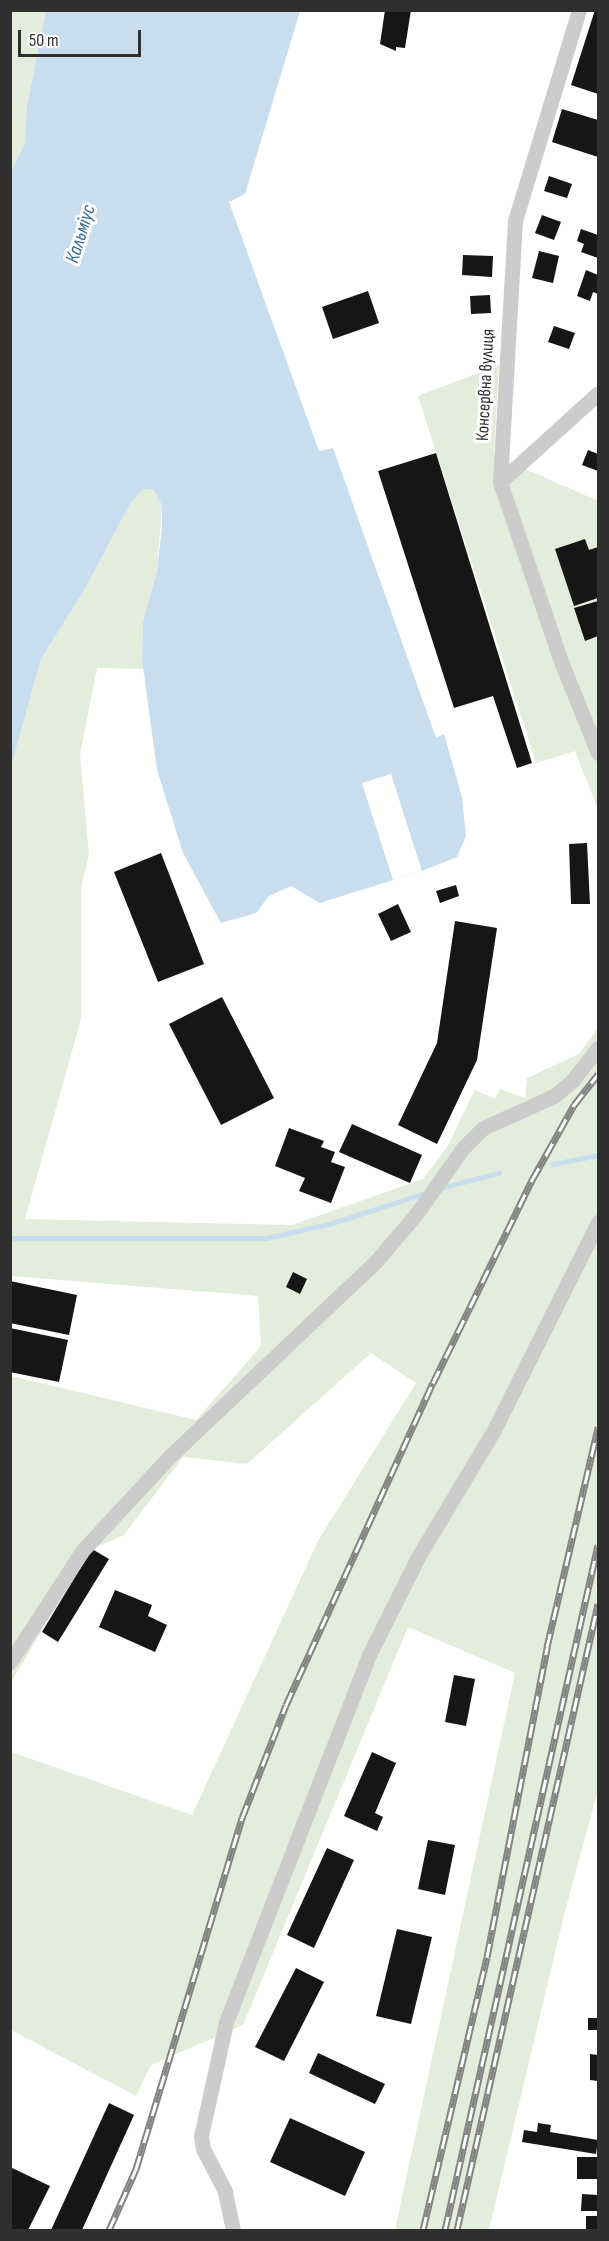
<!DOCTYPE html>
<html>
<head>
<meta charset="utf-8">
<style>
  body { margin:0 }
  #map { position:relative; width:609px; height:2241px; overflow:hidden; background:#fff; font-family:"Sofia Sans Condensed",sans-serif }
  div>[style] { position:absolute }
  .green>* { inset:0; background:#e4eddc }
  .water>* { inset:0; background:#c8dded }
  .pier>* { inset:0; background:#fff }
  .stream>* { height:5px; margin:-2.5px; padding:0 2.5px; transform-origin:2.5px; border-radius:2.5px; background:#c8dded }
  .building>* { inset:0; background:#161616 }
  .street>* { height:15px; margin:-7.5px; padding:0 7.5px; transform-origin:7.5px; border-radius:7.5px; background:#ccc }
  .rail>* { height:7px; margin-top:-3.5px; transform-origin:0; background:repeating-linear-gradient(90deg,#fff 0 14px,#848484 0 28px); box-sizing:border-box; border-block:2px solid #848484 }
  span { translate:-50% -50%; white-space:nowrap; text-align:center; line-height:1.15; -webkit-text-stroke:6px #fff; paint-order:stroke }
  .street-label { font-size:18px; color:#2f2f2f }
  .water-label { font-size:20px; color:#396c95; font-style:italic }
  .frame { position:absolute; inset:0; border:12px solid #2f2f2f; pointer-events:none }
  .scale { position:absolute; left:18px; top:30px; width:123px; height:27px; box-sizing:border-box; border:3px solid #2f2f2f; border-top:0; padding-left:8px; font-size:18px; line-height:21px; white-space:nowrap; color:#2f2f2f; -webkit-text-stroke:4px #fff; paint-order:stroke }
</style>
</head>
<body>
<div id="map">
  <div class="green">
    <div style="clip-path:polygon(11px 11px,46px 11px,27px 105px,25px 143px,11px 175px)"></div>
    <div style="clip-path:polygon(499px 365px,494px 455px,598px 501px,598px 809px,575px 751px,536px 763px,418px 396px)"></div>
    <div style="clip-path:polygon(143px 489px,153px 489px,162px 505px,157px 571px,143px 622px,142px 659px,146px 669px,97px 668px,80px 755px,89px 855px,81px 887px,81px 1019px,25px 1219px,292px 1225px,423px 1179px,447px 1147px,475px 1090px,495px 1099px,500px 1089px,525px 1098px,527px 1078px,579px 1054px,598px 1028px,598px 1790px,564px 1915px,489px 2230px,395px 2230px,515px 1673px,408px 1627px,243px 2025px,151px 2065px,136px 2096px,11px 2030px,11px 1752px,192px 1815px,318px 1541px,416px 1383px,371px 1353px,247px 1464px,183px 1457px,124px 1535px,92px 1549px,11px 1682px,11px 1376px,196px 1420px,261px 1346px,258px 1296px,11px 1276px,11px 767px,41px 659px,85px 589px,130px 504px)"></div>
  </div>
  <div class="water">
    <div style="clip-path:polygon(46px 11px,300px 11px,245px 194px,229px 202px,319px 451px,333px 448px,436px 738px,444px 734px,462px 797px,466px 836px,457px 857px,422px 871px,320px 903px,291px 886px,269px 896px,256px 913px,221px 923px,183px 853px,157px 770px,142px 659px,143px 622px,157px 571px,162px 527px,162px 505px,153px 489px,143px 489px,130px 504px,85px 589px,41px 659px,11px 767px,10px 175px,25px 143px,27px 105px)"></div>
  </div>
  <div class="pier">
    <div style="clip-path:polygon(391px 774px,422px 871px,393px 880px,362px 783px)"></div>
  </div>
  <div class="stream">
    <div style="left:553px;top:1164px;width:46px;rotate:-11.3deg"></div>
    <div style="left:440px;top:1188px;width:61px;rotate:-14.3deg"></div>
    <div style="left:10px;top:1238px;width:256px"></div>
    <div style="left:266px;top:1238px;width:65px;rotate:-12.5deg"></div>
    <div style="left:329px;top:1224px;width:104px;rotate:-17.9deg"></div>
  </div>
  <div class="building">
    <div style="clip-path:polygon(385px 10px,411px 10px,405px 48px,396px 47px,396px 51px,380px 44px)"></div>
    <div style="clip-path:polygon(595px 10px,598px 10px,598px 94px,571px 85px)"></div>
    <div style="clip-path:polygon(562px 109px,598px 120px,598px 157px,552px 142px)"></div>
    <div style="clip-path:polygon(549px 176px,572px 184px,567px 198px,544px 191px)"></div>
    <div style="clip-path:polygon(542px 215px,561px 222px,554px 240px,535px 233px)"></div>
    <div style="clip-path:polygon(581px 229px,598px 235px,598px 258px,581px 252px,584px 244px,577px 241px)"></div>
    <div style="clip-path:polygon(539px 251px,559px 256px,553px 283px,532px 278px)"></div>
    <div style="clip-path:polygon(463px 255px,493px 256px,492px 277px,462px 275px)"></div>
    <div style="clip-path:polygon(586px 270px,598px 275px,598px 294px,593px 292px,590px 301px,577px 296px)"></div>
    <div style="clip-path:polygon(368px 291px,379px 323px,333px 339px,322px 307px)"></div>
    <div style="clip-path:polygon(490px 295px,491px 313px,471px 314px,470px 296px)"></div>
    <div style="clip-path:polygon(554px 326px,575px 333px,569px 349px,548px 342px)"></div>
    <div style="clip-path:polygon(588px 450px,598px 454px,598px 471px,582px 465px)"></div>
    <div style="clip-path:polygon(436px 453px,532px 763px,517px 768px,493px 696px,454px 708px,378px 471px)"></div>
    <div style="clip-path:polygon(585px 539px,589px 550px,598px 547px,598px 598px,574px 606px,555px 549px)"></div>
    <div style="clip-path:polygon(598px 601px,598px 636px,585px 641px,574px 608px)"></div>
    <div style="clip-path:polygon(587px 843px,590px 904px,571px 904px,569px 844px)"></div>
    <div style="clip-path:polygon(161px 853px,204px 964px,158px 982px,114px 872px)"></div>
    <div style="clip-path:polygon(456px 885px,459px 896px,440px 903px,436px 891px)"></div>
    <div style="clip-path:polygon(398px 904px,411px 932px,391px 941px,378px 914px)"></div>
    <div style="clip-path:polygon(455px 921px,497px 928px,477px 1060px,437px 1144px,398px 1125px,437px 1043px)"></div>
    <div style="clip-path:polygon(222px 997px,274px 1098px,221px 1125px,169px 1024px)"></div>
    <div style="clip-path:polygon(352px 1124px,422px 1155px,410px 1183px,339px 1152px)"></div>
    <div style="clip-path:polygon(289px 1128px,324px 1141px,321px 1147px,335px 1152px,331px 1162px,345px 1167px,331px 1203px,299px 1191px,305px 1178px,275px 1166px)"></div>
    <div style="clip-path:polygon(293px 1272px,307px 1279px,300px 1294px,286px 1287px)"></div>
    <div style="clip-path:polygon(10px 1281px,77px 1295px,69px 1335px,10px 1323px)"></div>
    <div style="clip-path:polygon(10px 1328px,68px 1340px,59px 1382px,10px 1372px)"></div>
    <div style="clip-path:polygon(92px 1549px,109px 1559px,58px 1642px,42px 1632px)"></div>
    <div style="clip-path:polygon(115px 1590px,152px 1605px,148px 1616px,167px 1625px,155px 1652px,99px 1627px)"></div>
    <div style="clip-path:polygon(454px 1675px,475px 1679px,466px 1726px,445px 1722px)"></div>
    <div style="clip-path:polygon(372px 1752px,396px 1763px,375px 1813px,383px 1817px,377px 1831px,344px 1816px)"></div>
    <div style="clip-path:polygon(428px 1840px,455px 1845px,445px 1895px,418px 1889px)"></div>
    <div style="clip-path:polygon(327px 1848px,354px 1860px,314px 1948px,287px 1935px)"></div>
    <div style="clip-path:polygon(397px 1929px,432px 1937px,411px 2024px,376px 2016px)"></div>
    <div style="clip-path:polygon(296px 1968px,324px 1982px,284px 2061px,255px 2047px)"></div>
    <div style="clip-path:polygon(588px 2018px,598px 2018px,598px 2030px,588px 2030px)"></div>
    <div style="clip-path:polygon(318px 2053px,385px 2084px,375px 2104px,309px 2073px)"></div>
    <div style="clip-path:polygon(590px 2054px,598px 2055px,598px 2081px,590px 2080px)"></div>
    <div style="clip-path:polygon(109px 2103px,134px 2115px,82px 2230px,51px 2230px)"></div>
    <div style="clip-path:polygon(290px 2118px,365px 2152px,345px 2196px,270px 2162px)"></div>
    <div style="clip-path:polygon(538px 2123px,551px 2125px,550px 2132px,598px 2140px,596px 2154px,522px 2142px,524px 2130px,537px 2132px)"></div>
    <div style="clip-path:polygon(577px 2157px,598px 2157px,598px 2179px,577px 2179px)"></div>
    <div style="clip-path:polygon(10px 2167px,50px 2186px,28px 2230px,10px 2230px)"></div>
    <div style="clip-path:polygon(582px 2194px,598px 2195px,598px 2211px,581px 2211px)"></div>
    <div style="clip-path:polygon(586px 2216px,598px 2216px,598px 2230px,586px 2230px)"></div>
  </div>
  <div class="street">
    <div style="left:579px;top:10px;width:220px;rotate:106.9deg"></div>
    <div style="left:515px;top:221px;width:261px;rotate:93.3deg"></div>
    <div style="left:500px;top:482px;width:192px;rotate:71.2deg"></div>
    <div style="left:562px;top:664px;width:96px;rotate:68deg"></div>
    <div style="left:500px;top:482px;width:132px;rotate:-42.2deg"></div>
    <div style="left:10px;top:1662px;width:132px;rotate:-57deg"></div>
    <div style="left:82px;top:1551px;width:128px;rotate:-47.2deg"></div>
    <div style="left:169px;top:1457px;width:286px;rotate:-43.4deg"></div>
    <div style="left:377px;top:1260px;width:62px;rotate:-49.6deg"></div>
    <div style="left:417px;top:1213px;width:80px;rotate:-54.7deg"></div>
    <div style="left:463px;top:1148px;width:28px;rotate:-45deg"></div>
    <div style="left:483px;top:1128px;width:78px;rotate:-24.3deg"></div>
    <div style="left:554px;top:1096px;width:23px;rotate:-40deg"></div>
    <div style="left:572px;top:1081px;width:42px;rotate:-51.8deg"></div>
    <div style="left:233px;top:2230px;width:40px;rotate:-102deg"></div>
    <div style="left:225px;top:2191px;width:47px;rotate:-117.6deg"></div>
    <div style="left:203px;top:2149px;width:13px;rotate:-99deg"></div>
    <div style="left:201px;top:2136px;width:117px;rotate:-77.6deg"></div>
    <div style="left:226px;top:2022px;width:396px;rotate:-68.7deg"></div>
    <div style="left:370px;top:1653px;width:107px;rotate:-63.4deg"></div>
    <div style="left:418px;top:1557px;width:148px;rotate:-59.1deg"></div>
    <div style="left:494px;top:1430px;width:233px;rotate:-63.4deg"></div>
  </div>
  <div class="rail">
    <div style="left:109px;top:2230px;width:67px;rotate:-66.1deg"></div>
    <div style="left:136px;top:2169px;width:367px;rotate:-73.2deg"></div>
    <div style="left:242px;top:1818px;width:121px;rotate:-68.7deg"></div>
    <div style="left:286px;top:1705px;width:354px;rotate:-65.5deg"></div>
    <div style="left:433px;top:1383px;width:226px;rotate:-64deg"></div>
    <div style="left:532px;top:1180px;width:86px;rotate:-60.8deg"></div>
    <div style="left:574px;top:1105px;width:39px;rotate:-52deg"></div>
    <div style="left:423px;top:2230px;width:280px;rotate:-76.8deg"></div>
    <div style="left:487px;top:1957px;width:316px;rotate:-79deg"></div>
    <div style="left:547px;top:1647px;width:226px;rotate:-76.9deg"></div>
    <div style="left:445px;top:2230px;width:702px;rotate:-77.41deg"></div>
    <div style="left:457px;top:2230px;width:642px;rotate:-77.31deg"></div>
  </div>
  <div class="street-label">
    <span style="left:486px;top:385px;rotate:-87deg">Консервна вулиця</span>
  </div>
  <div class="water-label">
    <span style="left:81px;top:234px;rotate:-73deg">Кальміус</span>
  </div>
  <div class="frame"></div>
  <div class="scale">50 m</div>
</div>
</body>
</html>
